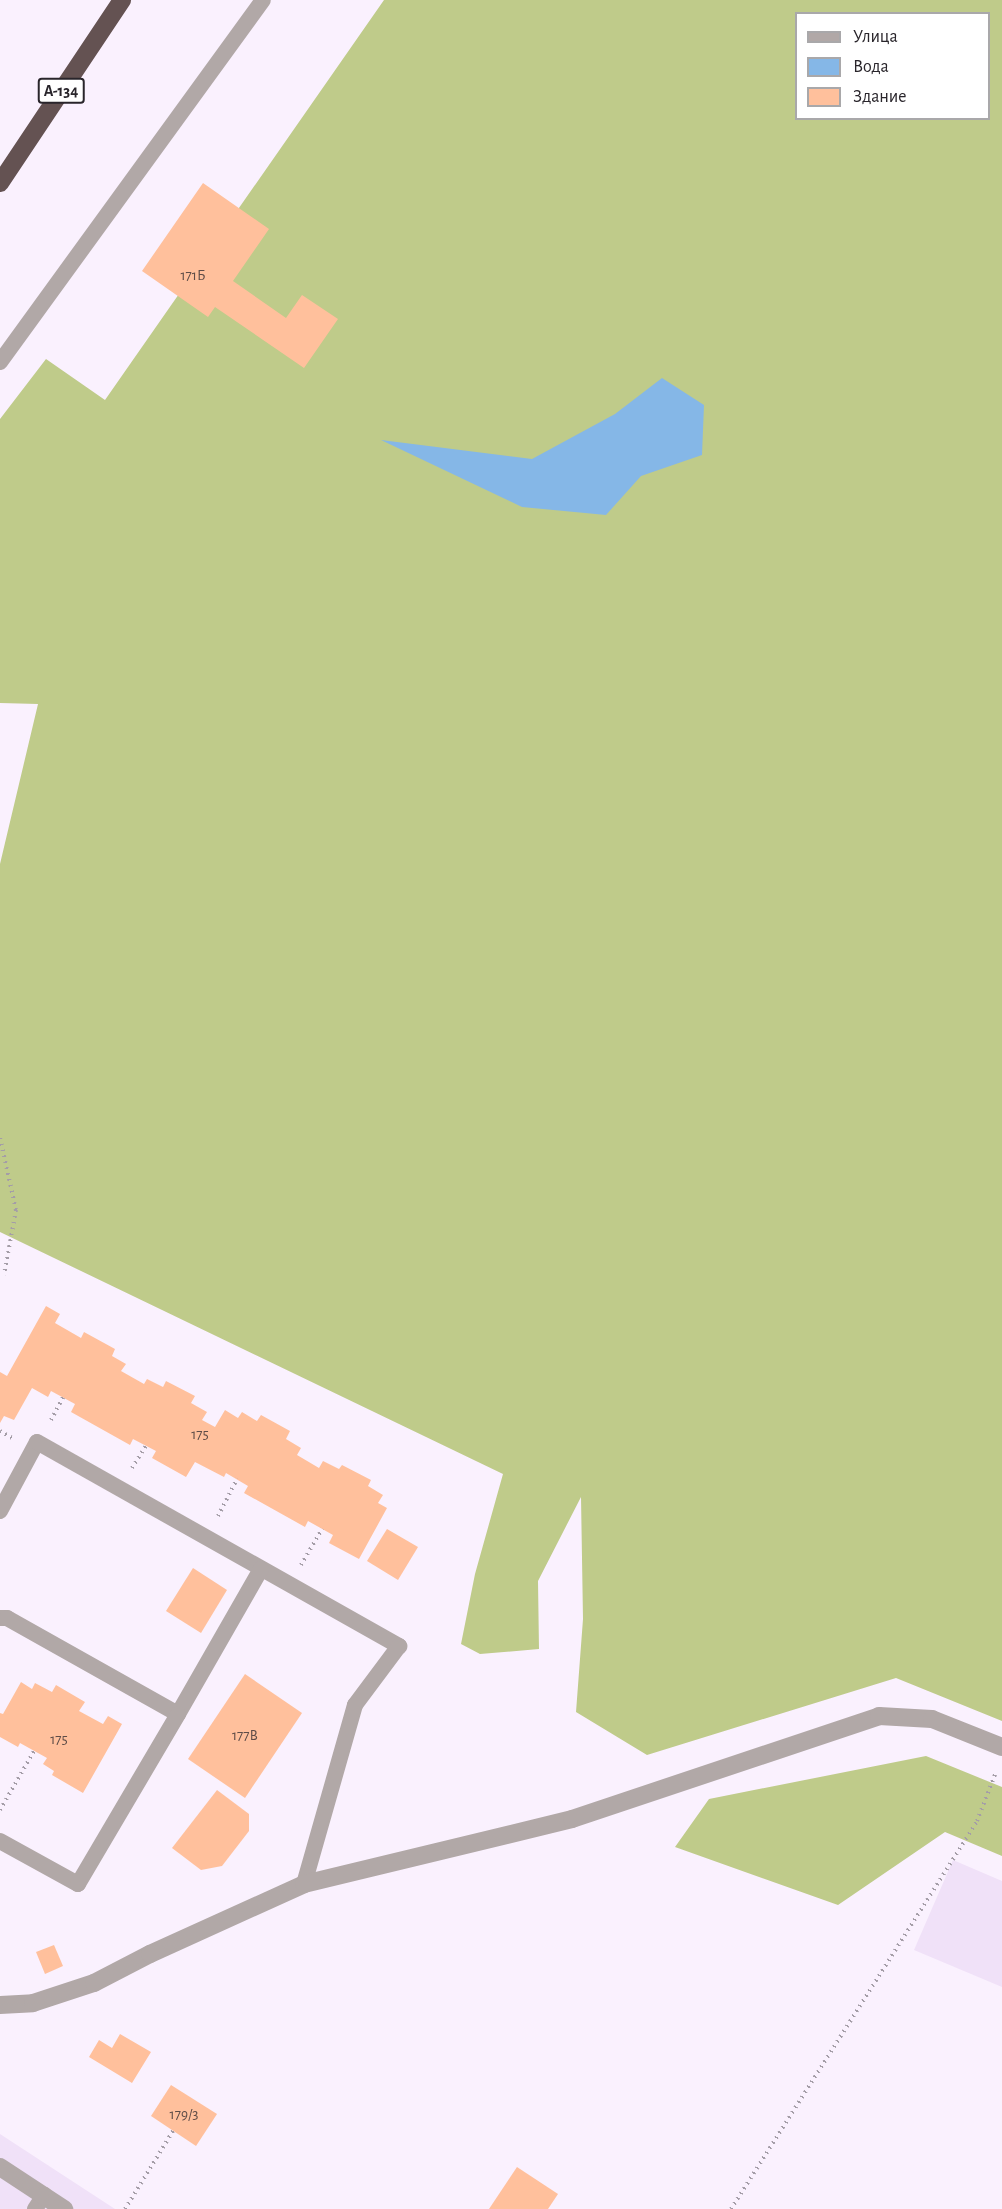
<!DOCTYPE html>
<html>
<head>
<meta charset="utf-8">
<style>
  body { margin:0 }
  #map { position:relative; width:1002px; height:2209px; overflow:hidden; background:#faf1fe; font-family:"Alegreya Sans",sans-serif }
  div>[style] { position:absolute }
  .built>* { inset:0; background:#f0e1f8 }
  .forest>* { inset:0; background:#bfcb8a }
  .water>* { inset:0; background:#85b7e7 }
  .building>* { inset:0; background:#ffc09c }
  .path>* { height:4px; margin-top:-2px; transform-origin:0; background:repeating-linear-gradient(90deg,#a49da7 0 1.5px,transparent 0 6px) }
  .lane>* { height:16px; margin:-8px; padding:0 8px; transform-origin:8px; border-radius:8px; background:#b1a8a7 }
  .street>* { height:18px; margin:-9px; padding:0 9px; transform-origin:9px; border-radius:9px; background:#b1a8a7 }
  .highway>* { height:18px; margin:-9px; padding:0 9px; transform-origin:9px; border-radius:9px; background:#645252 }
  span { translate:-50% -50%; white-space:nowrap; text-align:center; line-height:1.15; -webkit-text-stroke:4.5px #fff; paint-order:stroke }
  .number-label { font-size:15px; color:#5e4c47 }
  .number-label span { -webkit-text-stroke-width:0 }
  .shield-label span { padding:2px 4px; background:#fff; border:2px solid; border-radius:4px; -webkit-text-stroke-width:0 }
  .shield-label { font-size:16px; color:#29252b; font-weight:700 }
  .legend { position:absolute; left:795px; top:12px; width:195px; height:108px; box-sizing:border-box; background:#fff; border:2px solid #a9a8aa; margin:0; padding:8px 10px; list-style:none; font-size:18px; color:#29252b }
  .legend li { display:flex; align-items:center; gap:12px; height:30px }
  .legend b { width:30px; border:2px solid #a9a8aa }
</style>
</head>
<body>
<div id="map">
  <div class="built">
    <div style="clip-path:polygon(953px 1860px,1002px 1881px,1002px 1987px,914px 1950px)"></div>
    <div style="clip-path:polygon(0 2134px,115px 2209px,0 2209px)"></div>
  </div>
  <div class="forest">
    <div style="clip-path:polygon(evenodd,384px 0,1002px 0,1002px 1721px,896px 1678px,647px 1755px,576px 1712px,583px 1619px,581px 1497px,538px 1581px,539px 1649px,480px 1654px,461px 1644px,475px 1574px,503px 1474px,0 1232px,0 864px,38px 704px,0 703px,0 419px,46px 359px,105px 400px,384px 0,796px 14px,988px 14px,988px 118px,796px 118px,796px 14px)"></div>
    <div style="clip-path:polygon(926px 1756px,1002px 1787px,1002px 1856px,945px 1832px,838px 1905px,675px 1847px,709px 1799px)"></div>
  </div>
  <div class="water">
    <div style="clip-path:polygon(662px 378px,704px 405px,702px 455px,641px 476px,606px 515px,522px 507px,381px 440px,532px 459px,615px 414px)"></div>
  </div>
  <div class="building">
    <div style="clip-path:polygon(203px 183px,269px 229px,233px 281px,286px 318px,302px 295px,338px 319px,304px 368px,215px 307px,208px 317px,142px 271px)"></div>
    <div style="clip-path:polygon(46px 1306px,60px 1314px,55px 1323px,81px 1338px,84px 1332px,115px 1349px,112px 1356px,126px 1364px,121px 1371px,144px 1384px,147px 1379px,163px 1387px,166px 1381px,195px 1396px,191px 1403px,207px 1412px,202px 1420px,215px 1427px,225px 1410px,238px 1418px,242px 1412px,257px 1421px,261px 1415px,290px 1431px,286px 1439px,301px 1448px,297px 1455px,319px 1468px,323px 1461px,339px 1469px,342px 1465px,371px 1480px,368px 1486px,383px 1495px,378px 1503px,387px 1508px,359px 1559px,329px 1543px,333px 1535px,308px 1521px,305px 1527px,244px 1493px,248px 1486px,226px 1473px,224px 1477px,195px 1462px,186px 1477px,152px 1458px,156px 1451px,133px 1439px,130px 1445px,71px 1412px,75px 1404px,51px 1391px,48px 1397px,32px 1388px,14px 1420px,4px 1416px,0 1423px,0 1372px,7px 1376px)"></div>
    <div style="clip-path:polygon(387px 1529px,418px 1547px,398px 1580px,367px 1561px)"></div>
    <div style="clip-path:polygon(193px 1568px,227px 1590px,201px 1633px,166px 1611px)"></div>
    <div style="clip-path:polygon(245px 1674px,302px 1713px,245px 1798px,188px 1759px)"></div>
    <div style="clip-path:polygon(21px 1682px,32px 1689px,35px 1683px,52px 1692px,56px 1685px,85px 1702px,79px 1711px,103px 1724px,108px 1716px,122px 1724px,83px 1793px,52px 1775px,54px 1771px,43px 1764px,47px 1758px,20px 1743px,18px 1747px,0 1737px,0 1713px,3px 1714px)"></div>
    <div style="clip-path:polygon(217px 1790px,249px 1814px,249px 1831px,222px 1866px,201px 1870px,172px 1848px)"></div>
    <div style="clip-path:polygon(54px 1945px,63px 1966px,45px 1974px,36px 1952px)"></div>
    <div style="clip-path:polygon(120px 2034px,151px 2052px,132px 2083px,89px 2057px,99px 2040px,112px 2048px)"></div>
    <div style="clip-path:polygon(171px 2085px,217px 2114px,196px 2146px,151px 2116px)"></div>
    <div style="clip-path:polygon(517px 2167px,558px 2194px,548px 2209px,489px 2209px)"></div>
  </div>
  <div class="path">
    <div style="left:0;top:1138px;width:74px;rotate:77.5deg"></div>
    <div style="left:16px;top:1210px;width:66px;rotate:100.5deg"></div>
    <div style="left:51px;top:1420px;width:26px;rotate:-62deg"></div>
    <div style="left:0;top:1431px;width:14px;rotate:30deg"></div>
    <div style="left:132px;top:1468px;width:26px;rotate:-58deg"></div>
    <div style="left:218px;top:1516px;width:42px;rotate:-62.8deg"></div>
    <div style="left:301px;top:1565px;width:42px;rotate:-59.7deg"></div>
    <div style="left:0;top:1810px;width:68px;rotate:-60deg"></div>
    <div style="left:125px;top:2209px;width:92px;rotate:-58.4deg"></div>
    <div style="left:731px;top:2209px;width:459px;rotate:-57.6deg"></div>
    <div style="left:977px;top:1821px;width:53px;rotate:-68.8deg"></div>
  </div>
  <div class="lane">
    <div style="left:0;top:362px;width:447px;rotate:-54deg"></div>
    <div style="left:0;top:1511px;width:78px;rotate:-61.8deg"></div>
    <div style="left:37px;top:1442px;width:416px;rotate:29.4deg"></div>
    <div style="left:399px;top:1646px;width:74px;rotate:126.7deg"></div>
    <div style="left:355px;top:1705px;width:186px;rotate:105.9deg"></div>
    <div style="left:0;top:1618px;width:7px"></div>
    <div style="left:7px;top:1618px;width:196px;rotate:29.3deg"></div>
    <div style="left:178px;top:1714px;width:167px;rotate:-60.2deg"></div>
    <div style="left:0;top:1841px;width:89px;rotate:28.9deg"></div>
    <div style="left:78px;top:1884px;width:197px;rotate:-59.5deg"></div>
    <div style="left:35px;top:2209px;width:17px;rotate:-57deg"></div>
  </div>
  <div class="street">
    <div style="left:0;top:2005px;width:33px;rotate:-3deg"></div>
    <div style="left:33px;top:2003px;width:64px;rotate:-18.2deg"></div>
    <div style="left:94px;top:1983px;width:63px;rotate:-27.4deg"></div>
    <div style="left:150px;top:1954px;width:169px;rotate:-24.4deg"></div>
    <div style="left:304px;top:1884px;width:276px;rotate:-13.6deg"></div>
    <div style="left:572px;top:1819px;width:324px;rotate:-18.5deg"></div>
    <div style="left:879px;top:1716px;width:53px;rotate:3.2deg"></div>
    <div style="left:932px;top:1719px;width:75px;rotate:21.8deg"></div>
    <div style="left:0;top:2167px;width:77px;rotate:33.3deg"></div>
  </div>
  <div class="highway">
    <div style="left:0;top:183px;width:220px;rotate:-56.3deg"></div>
  </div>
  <div class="number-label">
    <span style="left:193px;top:276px">171Б</span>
    <span style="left:200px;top:1435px">175</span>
    <span style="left:245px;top:1736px">177В</span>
    <span style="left:59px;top:1740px">175</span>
    <span style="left:184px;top:2115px">179/3</span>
  </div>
  <div class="shield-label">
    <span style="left:61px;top:91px">А-134</span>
  </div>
  <ul class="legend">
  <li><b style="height:8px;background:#b1a8a7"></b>Улица</li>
  <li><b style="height:16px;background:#85b7e7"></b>Вода</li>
  <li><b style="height:16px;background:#ffc09c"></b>Здание</li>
  </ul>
</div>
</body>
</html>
